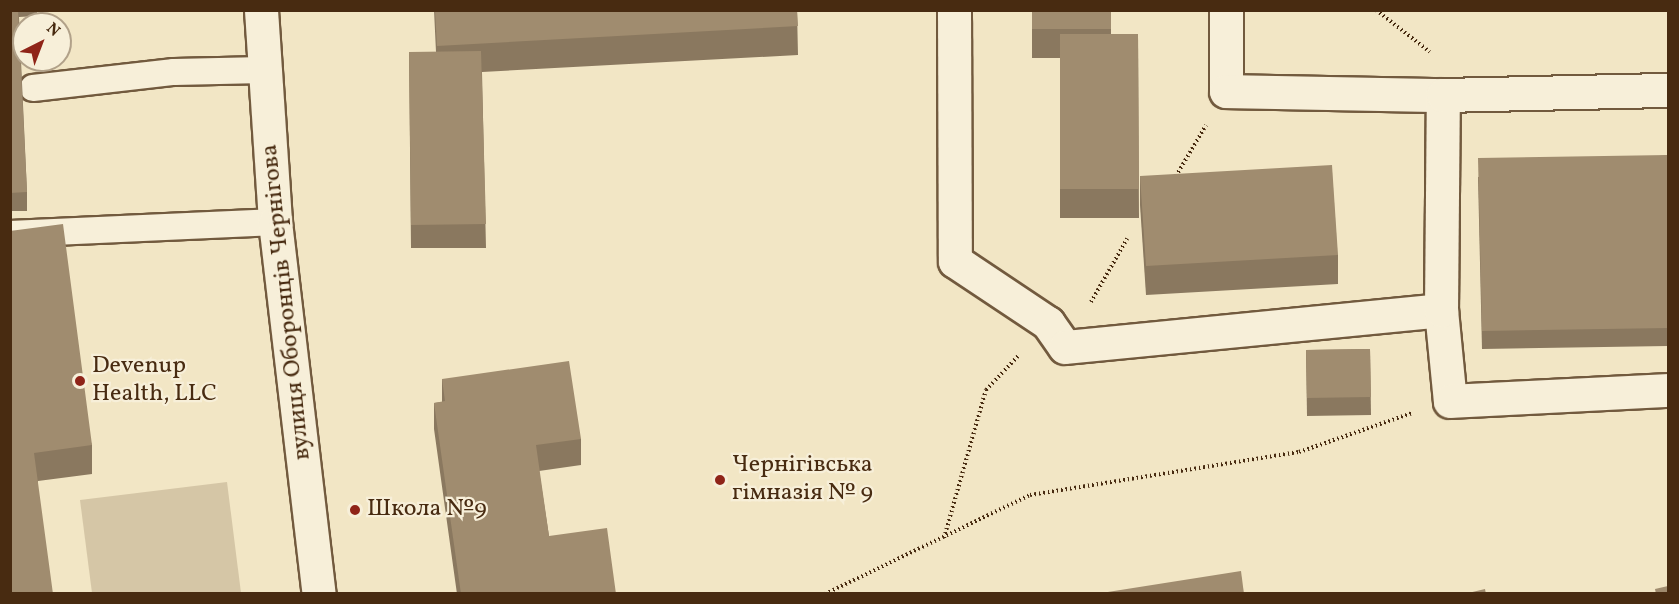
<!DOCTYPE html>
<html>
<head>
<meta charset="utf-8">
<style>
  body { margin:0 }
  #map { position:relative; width:1679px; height:604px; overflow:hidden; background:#f2e6c5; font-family:Vollkorn,serif }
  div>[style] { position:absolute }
  .green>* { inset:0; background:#d5c6a6 }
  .path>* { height:4px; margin-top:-2px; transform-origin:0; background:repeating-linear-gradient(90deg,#482b11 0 1.5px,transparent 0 4.5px) }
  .roads { filter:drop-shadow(2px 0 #725a3e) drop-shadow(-2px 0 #725a3e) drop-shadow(0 2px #725a3e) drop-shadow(0 -2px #725a3e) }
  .lane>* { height:26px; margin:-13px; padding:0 13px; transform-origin:13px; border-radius:13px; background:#f7efd9 }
  .street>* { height:33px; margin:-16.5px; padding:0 16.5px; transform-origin:16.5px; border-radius:16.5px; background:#f7efd9 }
  .secondary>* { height:33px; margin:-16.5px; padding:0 16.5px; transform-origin:16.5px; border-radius:16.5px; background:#f7efd9 }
  .wall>* { inset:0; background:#8a785f }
  .building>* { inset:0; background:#a08c6f }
  .dots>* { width:16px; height:16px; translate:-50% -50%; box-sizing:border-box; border:3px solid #f7efd9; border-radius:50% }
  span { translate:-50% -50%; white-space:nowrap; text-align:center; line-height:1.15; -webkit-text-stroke:4.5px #f7efd9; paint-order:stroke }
  .street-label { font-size:24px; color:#482b11 }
  .poi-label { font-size:24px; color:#482b11 }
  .left { translate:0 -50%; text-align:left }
  .frame { position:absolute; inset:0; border:12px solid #482b11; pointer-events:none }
  .north { position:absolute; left:12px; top:12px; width:60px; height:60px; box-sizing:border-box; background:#f7efd9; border:2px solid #b1a189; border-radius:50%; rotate:42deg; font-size:16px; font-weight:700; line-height:24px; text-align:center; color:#482b11 }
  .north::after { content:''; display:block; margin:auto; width:21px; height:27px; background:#8f2418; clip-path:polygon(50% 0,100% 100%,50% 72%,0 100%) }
</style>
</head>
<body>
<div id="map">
  <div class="green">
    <div style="clip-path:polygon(227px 482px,241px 593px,92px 593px,80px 500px)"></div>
  </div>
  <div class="path">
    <div style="left:1376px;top:10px;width:68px;rotate:37.9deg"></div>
    <div style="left:1176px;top:176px;width:59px;rotate:-59.5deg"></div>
    <div style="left:1091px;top:302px;width:73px;rotate:-60.3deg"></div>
    <div style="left:944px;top:538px;width:154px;rotate:-74.2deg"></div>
    <div style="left:986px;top:390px;width:48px;rotate:-46.7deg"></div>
    <div style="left:825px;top:594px;width:228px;rotate:-25.8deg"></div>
    <div style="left:1030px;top:495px;width:272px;rotate:-9.1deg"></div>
    <div style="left:1299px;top:452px;width:120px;rotate:-19deg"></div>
  </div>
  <div class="roads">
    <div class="lane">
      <div style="left:33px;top:88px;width:142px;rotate:-6.5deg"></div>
      <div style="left:174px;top:72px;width:90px;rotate:-1.3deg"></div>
      <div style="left:10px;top:234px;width:265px;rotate:-2.6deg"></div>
    </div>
    <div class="street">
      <div style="left:954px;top:10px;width:251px;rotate:89.8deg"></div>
      <div style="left:955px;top:261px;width:112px;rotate:33.7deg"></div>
      <div style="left:1048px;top:323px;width:29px;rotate:55deg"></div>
      <div style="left:1065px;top:347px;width:378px;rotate:-5.6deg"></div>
      <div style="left:1441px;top:310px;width:91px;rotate:84.4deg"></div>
      <div style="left:1450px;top:401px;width:218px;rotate:-2.9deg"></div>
      <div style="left:1226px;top:10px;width:81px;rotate:90deg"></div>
      <div style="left:1226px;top:91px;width:217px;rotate:1.1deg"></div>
      <div style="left:1441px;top:310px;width:215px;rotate:-89.5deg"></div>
      <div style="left:1443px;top:95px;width:225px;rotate:-1.3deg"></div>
    </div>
    <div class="secondary">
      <div style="left:261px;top:10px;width:212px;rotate:86.2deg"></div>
      <div style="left:275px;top:222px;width:375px;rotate:83.3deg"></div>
    </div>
  </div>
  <div class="wall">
    <div style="clip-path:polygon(10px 10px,37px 10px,37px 16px,19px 17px,27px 192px,27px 211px,10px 211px)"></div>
    <div style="clip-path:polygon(434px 10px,797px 10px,798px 55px,482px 72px,486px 248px,411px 248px,409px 52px,436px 52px)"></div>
    <div style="clip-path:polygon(1032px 10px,1111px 10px,1111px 34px,1138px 34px,1139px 218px,1060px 218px,1060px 58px,1032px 58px)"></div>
    <div style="clip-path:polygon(1668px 155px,1668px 346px,1482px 349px,1478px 177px)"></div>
    <div style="clip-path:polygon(1140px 176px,1338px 255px,1338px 284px,1146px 295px,1140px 205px)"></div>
    <div style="clip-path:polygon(10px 231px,92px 445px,92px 474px,38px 481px,10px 594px)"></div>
    <div style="clip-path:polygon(1370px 349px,1371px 415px,1307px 416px,1306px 350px)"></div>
    <div style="clip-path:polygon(442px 379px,581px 439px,581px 465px,539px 471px,549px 536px,616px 594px,457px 594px,434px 429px,434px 403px,442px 402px)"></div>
  </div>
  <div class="building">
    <div style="clip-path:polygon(10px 10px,18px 10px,27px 192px,10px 193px)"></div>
    <div style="clip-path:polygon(435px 10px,797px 10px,798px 26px,437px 46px)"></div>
    <div style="clip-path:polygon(1032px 10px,1111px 10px,1111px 29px,1032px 29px)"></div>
    <div style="clip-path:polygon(1060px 34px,1138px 34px,1139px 189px,1060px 189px)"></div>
    <div style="clip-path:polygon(481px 51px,486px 224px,411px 225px,409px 52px)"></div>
    <div style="clip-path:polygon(1668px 155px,1668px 328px,1482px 331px,1478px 158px)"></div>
    <div style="clip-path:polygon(1332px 165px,1338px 255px,1146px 266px,1140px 176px)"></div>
    <div style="clip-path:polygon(63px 224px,92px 445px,34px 453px,53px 594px,10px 594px,10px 231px)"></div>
    <div style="clip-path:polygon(1370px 349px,1371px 397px,1307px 398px,1306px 350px)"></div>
    <div style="clip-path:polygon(569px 361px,581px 439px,536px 445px,549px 536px,607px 528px,616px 594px,461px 594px,434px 403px,445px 401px,442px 379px)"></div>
    <div style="clip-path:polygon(1241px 571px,1244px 594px,1095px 594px)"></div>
    <div style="clip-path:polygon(1668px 586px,1668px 594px,1656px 594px,1655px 589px)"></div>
    <div style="clip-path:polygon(1485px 589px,1486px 594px,1464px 594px)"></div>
  </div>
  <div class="dots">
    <div style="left:80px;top:381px;background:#8f2418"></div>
    <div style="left:720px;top:480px;background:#8f2418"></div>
    <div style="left:355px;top:510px;background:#8f2418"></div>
  </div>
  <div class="street-label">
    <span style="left:287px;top:302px;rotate:-96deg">вулиця Оборонців Чернігова</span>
  </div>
  <div class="poi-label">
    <span class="left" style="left:92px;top:381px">Devenup<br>Health, LLC</span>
    <span class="left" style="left:732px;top:480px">Чернігівська<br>гімназія № 9</span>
    <span class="left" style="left:367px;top:510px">Школа №9</span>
  </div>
  <div class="frame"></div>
  <div class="north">N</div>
</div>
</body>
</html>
